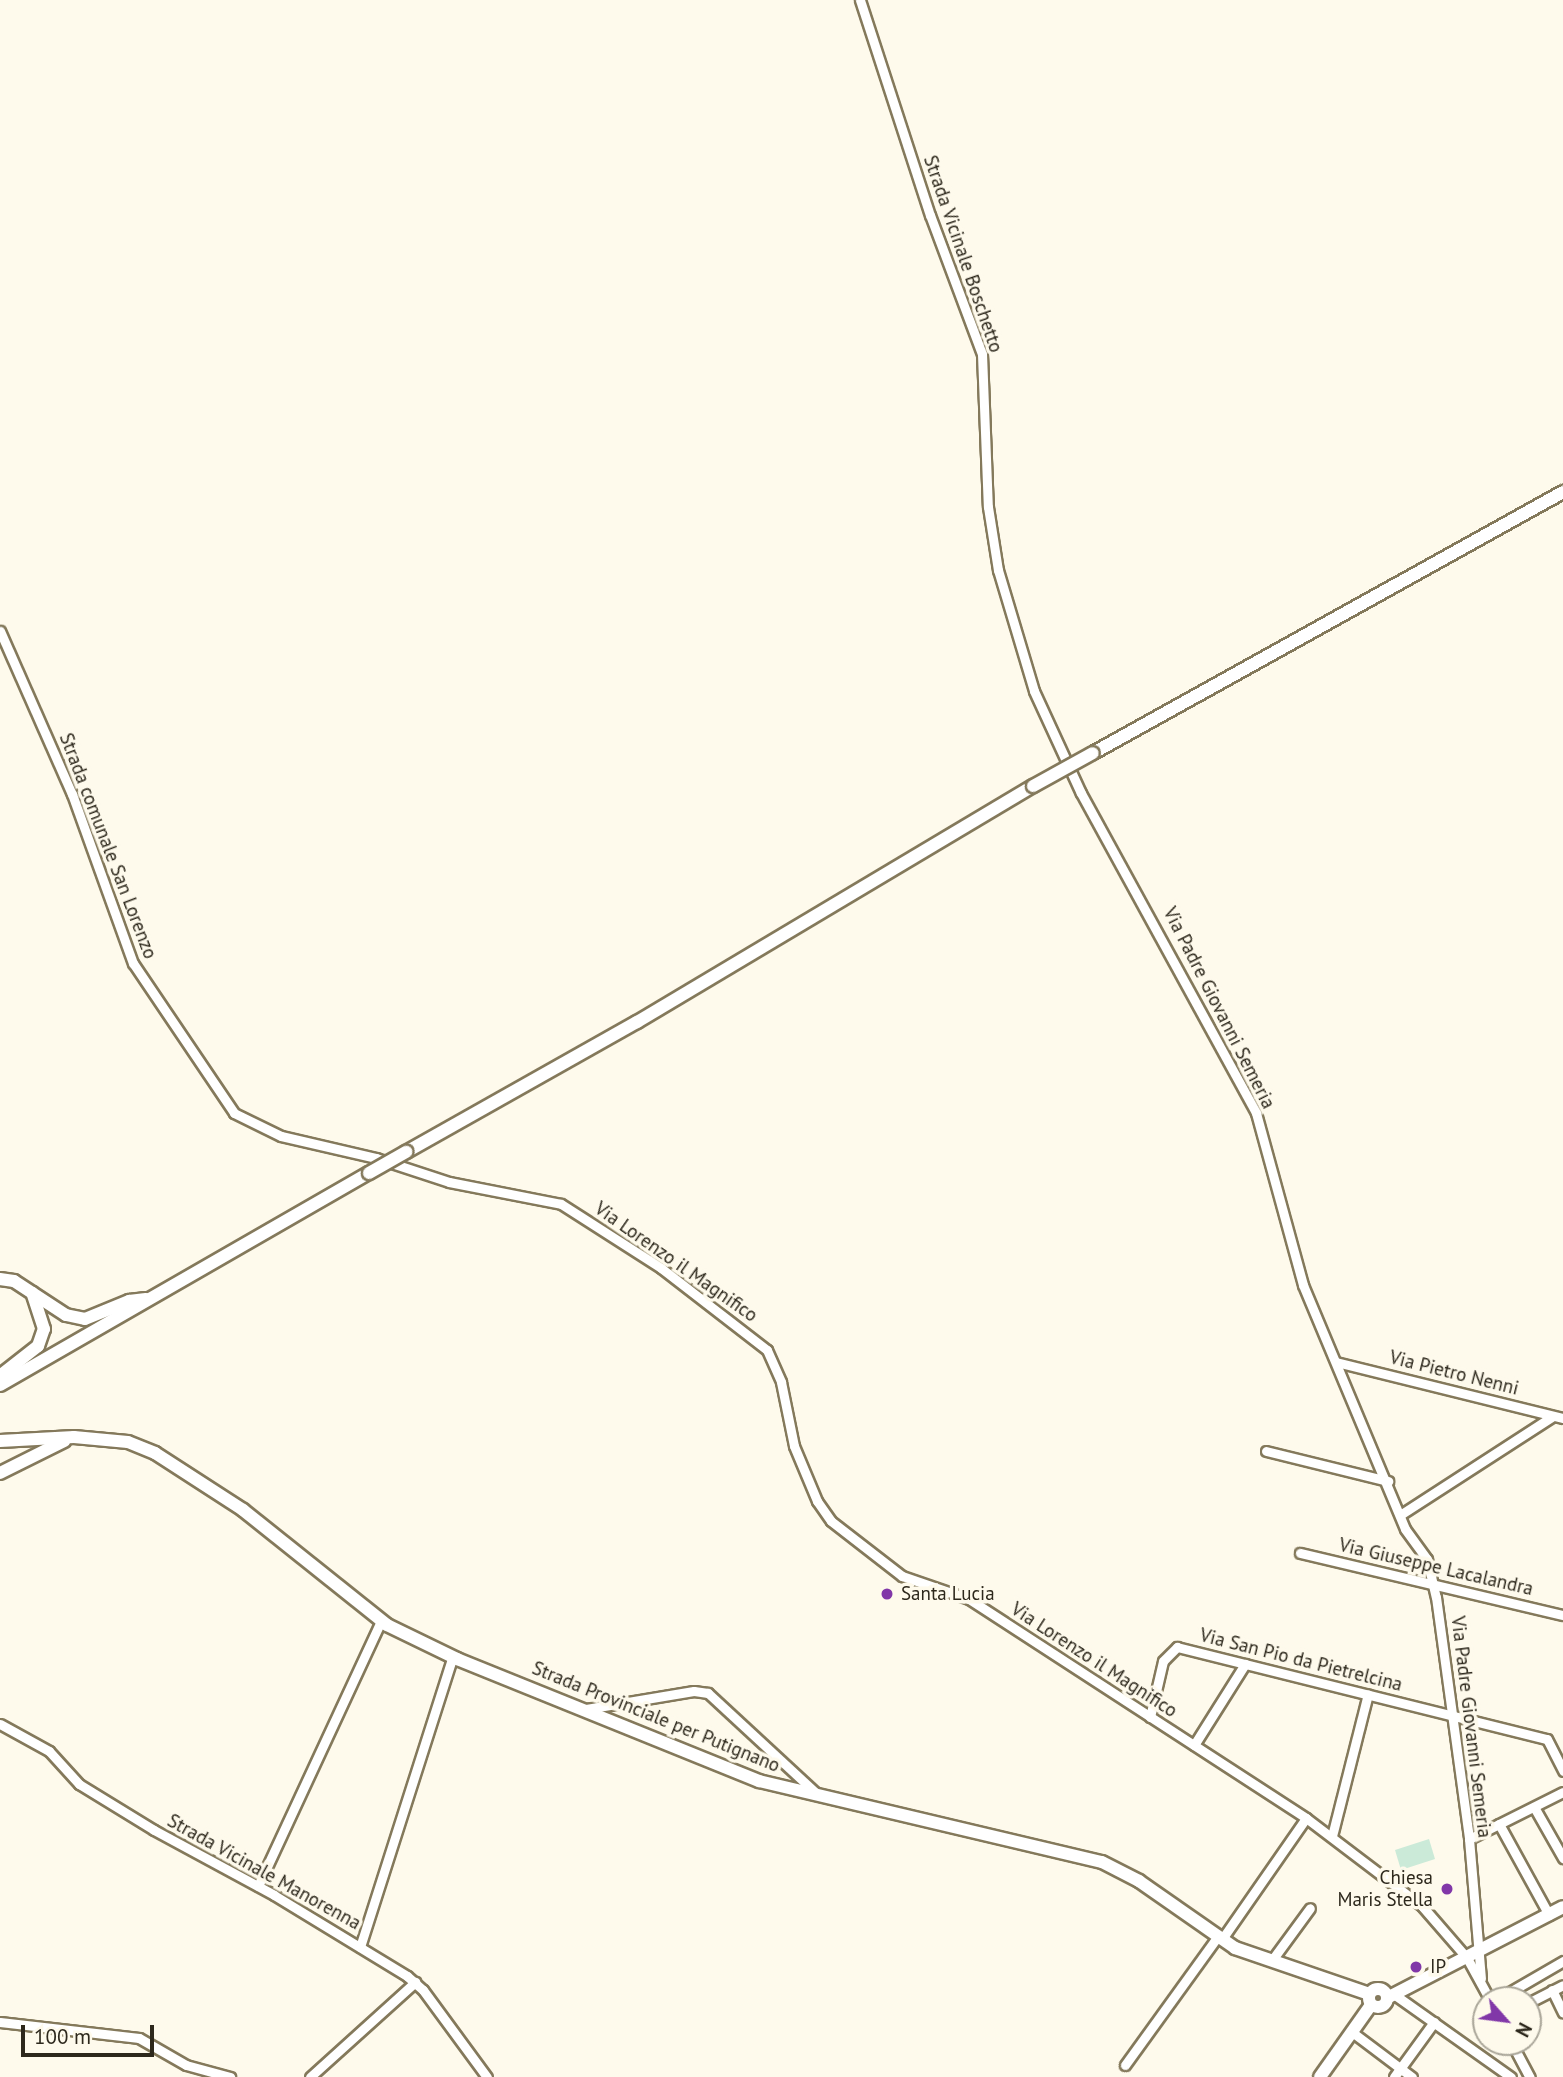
<!DOCTYPE html>
<html>
<head>
<meta charset="utf-8">
<style>
  body { margin:0 }
  #map { position:relative; width:1563px; height:2077px; overflow:hidden; background:#fefaec; font-family:"PT Sans",sans-serif }
  div>[style] { position:absolute }
  .green>* { inset:0; background:#cbead8 }
  .roads { filter:drop-shadow(2px 0 #84795b) drop-shadow(-2px 0 #84795b) drop-shadow(0 2px #84795b) drop-shadow(0 -2px #84795b) }
  .street>* { height:9px; margin:-4.5px; padding:0 4.5px; transform-origin:4.5px; border-radius:4.5px; background:#fff }
  .secondary>* { height:12px; margin:-6px; padding:0 6px; transform-origin:6px; border-radius:6px; background:#fff }
  .secondary>.ring { margin:-6px; padding:0; box-sizing:content-box; background:none; border:12px solid #fff; border-radius:50% }
  .bridges { filter:drop-shadow(2px 0 #84795b) drop-shadow(-2px 0 #84795b) drop-shadow(0 2px #84795b) drop-shadow(0 -2px #84795b) }
  .secondary-bridge>* { height:12px; margin:-6px; padding:0 6px; transform-origin:6px; border-radius:6px; background:#fff }
  .dots>* { width:19px; height:19px; translate:-50% -50%; box-sizing:border-box; border:4px solid #fefaec; border-radius:50% }
  span { translate:-50% -50%; white-space:nowrap; text-align:center; line-height:1.15; -webkit-text-stroke:7px #fefaec; paint-order:stroke }
  .street-label { font-size:19px; color:#2d281c }
  .poi-label { font-size:19px; color:#2d281c }
  .left { translate:0 -50%; text-align:left }
  .right { translate:-100% -50%; text-align:right }
  .north { position:absolute; left:1472px; top:1986px; width:70px; height:70px; box-sizing:border-box; background:#fefaec; border:2px solid #aaa699; border-radius:50%; rotate:118deg; font-size:19px; font-weight:700; line-height:28px; text-align:center; color:#2d281c }
  .north::after { content:''; display:block; margin:auto; width:24px; height:32px; background:#8137a8; clip-path:polygon(50% 0,100% 100%,50% 72%,0 100%) }
  .scale { position:absolute; left:21px; top:2025px; width:133px; height:32px; box-sizing:border-box; border:4px solid #2d281c; border-top:0; padding-left:9px; font-size:21px; line-height:24px; white-space:nowrap; color:#2d281c; -webkit-text-stroke:5px #fefaec; paint-order:stroke }
</style>
</head>
<body>
<div id="map">
  <div class="green">
    <div style="clip-path:polygon(1429px 1839px,1435px 1859px,1401px 1870px,1395px 1850px)"></div>
  </div>
  <div class="roads">
    <div class="street">
      <div style="left:860px;top:0;width:226px;rotate:72deg"></div>
      <div style="left:930px;top:215px;width:148px;rotate:69.5deg"></div>
      <div style="left:982px;top:354px;width:153px;rotate:87.8deg"></div>
      <div style="left:988px;top:507px;width:64px;rotate:81deg"></div>
      <div style="left:998px;top:570px;width:126px;rotate:73.4deg"></div>
      <div style="left:1034px;top:691px;width:112px;rotate:65.3deg"></div>
      <div style="left:1081px;top:793px;width:365px;rotate:61.3deg"></div>
      <div style="left:1256px;top:1113px;width:178px;rotate:74.7deg"></div>
      <div style="left:1303px;top:1285px;width:264px;rotate:67.3deg"></div>
      <div style="left:1405px;top:1529px;width:37px;rotate:54deg"></div>
      <div style="left:1427px;top:1559px;width:39px;rotate:77deg"></div>
      <div style="left:1436px;top:1597px;width:244px;rotate:82.2deg"></div>
      <div style="left:1469px;top:1839px;width:140px;rotate:85.1deg"></div>
      <div style="left:0;top:631px;width:178px;rotate:66.2deg"></div>
      <div style="left:72px;top:794px;width:180px;rotate:70.2deg"></div>
      <div style="left:133px;top:963px;width:181px;rotate:56deg"></div>
      <div style="left:234px;top:1113px;width:52px;rotate:26.1deg"></div>
      <div style="left:281px;top:1136px;width:98px;rotate:13deg"></div>
      <div style="left:376px;top:1158px;width:77px;rotate:18.2deg"></div>
      <div style="left:449px;top:1182px;width:114px;rotate:11.1deg"></div>
      <div style="left:561px;top:1204px;width:119px;rotate:32.6deg"></div>
      <div style="left:661px;top:1268px;width:134px;rotate:37.7deg"></div>
      <div style="left:767px;top:1350px;width:35px;rotate:66deg"></div>
      <div style="left:781px;top:1382px;width:65px;rotate:78.5deg"></div>
      <div style="left:794px;top:1446px;width:60px;rotate:67.3deg"></div>
      <div style="left:817px;top:1501px;width:24px;rotate:55deg"></div>
      <div style="left:831px;top:1521px;width:90px;rotate:37.8deg"></div>
      <div style="left:902px;top:1576px;width:71px;rotate:18.9deg"></div>
      <div style="left:969px;top:1599px;width:402px;rotate:33deg"></div>
      <div style="left:1306px;top:1818px;width:146px;rotate:37.2deg"></div>
      <div style="left:1422px;top:1906px;width:69px;rotate:49.1deg"></div>
      <div style="left:1467px;top:1958px;width:48px;rotate:61.3deg"></div>
      <div style="left:1336px;top:1362px;width:234px;rotate:13.9deg"></div>
      <div style="left:1266px;top:1451px;width:126px;rotate:13.8deg"></div>
      <div style="left:1400px;top:1515px;width:182px;rotate:-32.9deg"></div>
      <div style="left:1300px;top:1553px;width:270px;rotate:13.3deg"></div>
      <div style="left:586px;top:1709px;width:109px;rotate:-9.5deg"></div>
      <div style="left:694px;top:1691px;width:14px;rotate:8deg"></div>
      <div style="left:708px;top:1693px;width:149px;rotate:42.8deg"></div>
      <div style="left:1150px;top:1717px;width:57px;rotate:-76.9deg"></div>
      <div style="left:1163px;top:1661px;width:20px;rotate:-45deg"></div>
      <div style="left:1177px;top:1647px;width:381px;rotate:14deg"></div>
      <div style="left:1547px;top:1739px;width:36px;rotate:63deg"></div>
      <div style="left:0;top:1724px;width:56px;rotate:28.9deg"></div>
      <div style="left:49px;top:1751px;width:45px;rotate:47.7deg"></div>
      <div style="left:79px;top:1784px;width:88px;rotate:31.5deg"></div>
      <div style="left:154px;top:1830px;width:136px;rotate:28.4deg"></div>
      <div style="left:274px;top:1895px;width:156px;rotate:31.3deg"></div>
      <div style="left:407px;top:1976px;width:21px;rotate:41deg"></div>
      <div style="left:423px;top:1990px;width:108px;rotate:53.7deg"></div>
      <div style="left:1194px;top:1745px;width:96px;rotate:-57.8deg"></div>
      <div style="left:1534px;top:1807px;width:59px;rotate:60.4deg"></div>
      <div style="left:1499px;top:1824px;width:104px;rotate:61.2deg"></div>
      <div style="left:1332px;top:1836px;width:146px;rotate:-75.8deg"></div>
      <div style="left:1469px;top:1839px;width:105px;rotate:-26.6deg"></div>
      <div style="left:258px;top:1886px;width:292px;rotate:-65.1deg"></div>
      <div style="left:1222px;top:1939px;width:147px;rotate:-55.2deg"></div>
      <div style="left:360px;top:1947px;width:305px;rotate:-72.3deg"></div>
      <div style="left:1272px;top:1960px;width:64px;rotate:-53.8deg"></div>
      <div style="left:1552px;top:1990px;width:25px;rotate:64deg"></div>
      <div style="left:1395px;top:1995px;width:142px;rotate:35.3deg"></div>
      <div style="left:1496px;top:2000px;width:78px;rotate:-30.2deg"></div>
      <div style="left:1528px;top:2003px;width:39px;rotate:-27deg"></div>
      <div style="left:0;top:2022px;width:140px;rotate:6.6deg"></div>
      <div style="left:139px;top:2038px;width:54px;rotate:29.9deg"></div>
      <div style="left:186px;top:2065px;width:46px;rotate:15.3deg"></div>
      <div style="left:1352px;top:2032px;width:75px;rotate:36.9deg"></div>
      <div style="left:1511px;top:2042px;width:40px;rotate:62deg"></div>
      <div style="left:1125px;top:2065px;width:159px;rotate:-54.2deg"></div>
      <div style="left:310px;top:2077px;width:142px;rotate:-42.1deg"></div>
      <div style="left:1394px;top:2077px;width:68px;rotate:-54deg"></div>
    </div>
    <div class="secondary">
      <div style="left:1093px;top:753px;width:538px;rotate:-29.04deg"></div>
      <div style="left:406px;top:1152px;width:265px;rotate:-29.4deg"></div>
      <div style="left:637px;top:1022px;width:461px;rotate:-30.8deg"></div>
      <div style="left:0;top:1279px;width:14px;rotate:8deg"></div>
      <div style="left:14px;top:1281px;width:62px;rotate:33.2deg"></div>
      <div style="left:66px;top:1315px;width:19px;rotate:12deg"></div>
      <div style="left:85px;top:1319px;width:48px;rotate:-22.2deg"></div>
      <div style="left:129px;top:1301px;width:17px;rotate:-7deg"></div>
      <div style="left:1px;top:1375px;width:47px;rotate:-38.1deg"></div>
      <div style="left:38px;top:1346px;width:18px;rotate:-71deg"></div>
      <div style="left:44px;top:1329px;width:38px;rotate:-108deg"></div>
      <div style="left:0;top:1385px;width:426px;rotate:-29.9deg"></div>
      <div style="left:0;top:1441px;width:74px;rotate:-3.1deg"></div>
      <div style="left:74px;top:1437px;width:54px;rotate:5.3deg"></div>
      <div style="left:128px;top:1442px;width:29px;rotate:22deg"></div>
      <div style="left:155px;top:1453px;width:105px;rotate:32.9deg"></div>
      <div style="left:243px;top:1510px;width:184px;rotate:38.6deg"></div>
      <div style="left:387px;top:1625px;width:78px;rotate:25.9deg"></div>
      <div style="left:457px;top:1659px;width:326px;rotate:22deg"></div>
      <div style="left:759px;top:1781px;width:352px;rotate:13.3deg"></div>
      <div style="left:1102px;top:1862px;width:42px;rotate:27.2deg"></div>
      <div style="left:1139px;top:1881px;width:117px;rotate:34.9deg"></div>
      <div style="left:1235px;top:1948px;width:142px;rotate:18.9deg"></div>
      <div style="left:0;top:1473px;width:72px;rotate:-26.6deg"></div>
      <div class="ring" style="left:1369px;top:1989px;width:6px;height:6px"></div>
      <div style="left:1387px;top:1998px;width:198px;rotate:-27.3deg"></div>
      <div style="left:1320px;top:2077px;width:88px;rotate:-54.7deg"></div>
    </div>
  </div>
  <div class="bridges">
    <div class="secondary-bridge">
      <div style="left:1033px;top:786px;width:68px;rotate:-28.8deg"></div>
      <div style="left:369px;top:1173px;width:43px;rotate:-29.6deg"></div>
    </div>
  </div>
  <div class="dots">
    <div style="left:887px;top:1594px;background:#8137a8"></div>
    <div style="left:1447px;top:1889px;background:#8137a8"></div>
    <div style="left:1416px;top:1967px;background:#8137a8"></div>
  </div>
  <div class="street-label">
    <span style="left:963px;top:254px;rotate:71deg">Strada Vicinale Boschetto</span>
    <span style="left:108px;top:846px;rotate:69deg">Strada comunale San Lorenzo</span>
    <span style="left:1219px;top:1008px;rotate:63deg">Via Padre Giovanni Semeria</span>
    <span style="left:676px;top:1262px;rotate:35deg">Via Lorenzo il Magnifico</span>
    <span style="left:1454px;top:1373px;rotate:14deg">Via Pietro Nenni</span>
    <span style="left:1436px;top:1567px;rotate:13deg">Via Giuseppe Lacalandra</span>
    <span style="left:1094px;top:1660px;rotate:33deg">Via Lorenzo il Magnifico</span>
    <span style="left:1301px;top:1660px;rotate:14deg">Via San Pio da Pietrelcina</span>
    <span style="left:656px;top:1717px;rotate:22deg">Strada Provinciale per Putignano</span>
    <span style="left:1471px;top:1727px;rotate:83deg">Via Padre Giovanni Semeria</span>
    <span style="left:264px;top:1872px;rotate:29deg">Strada Vicinale Manorenna</span>
  </div>
  <div class="poi-label">
    <span class="left" style="left:901px;top:1594px">Santa Lucia</span>
    <span class="right" style="left:1433px;top:1889px">Chiesa<br>Maris Stella</span>
    <span class="left" style="left:1430px;top:1967px">IP</span>
  </div>
  <div class="north">N</div>
  <div class="scale">100 m</div>
</div>
</body>
</html>
